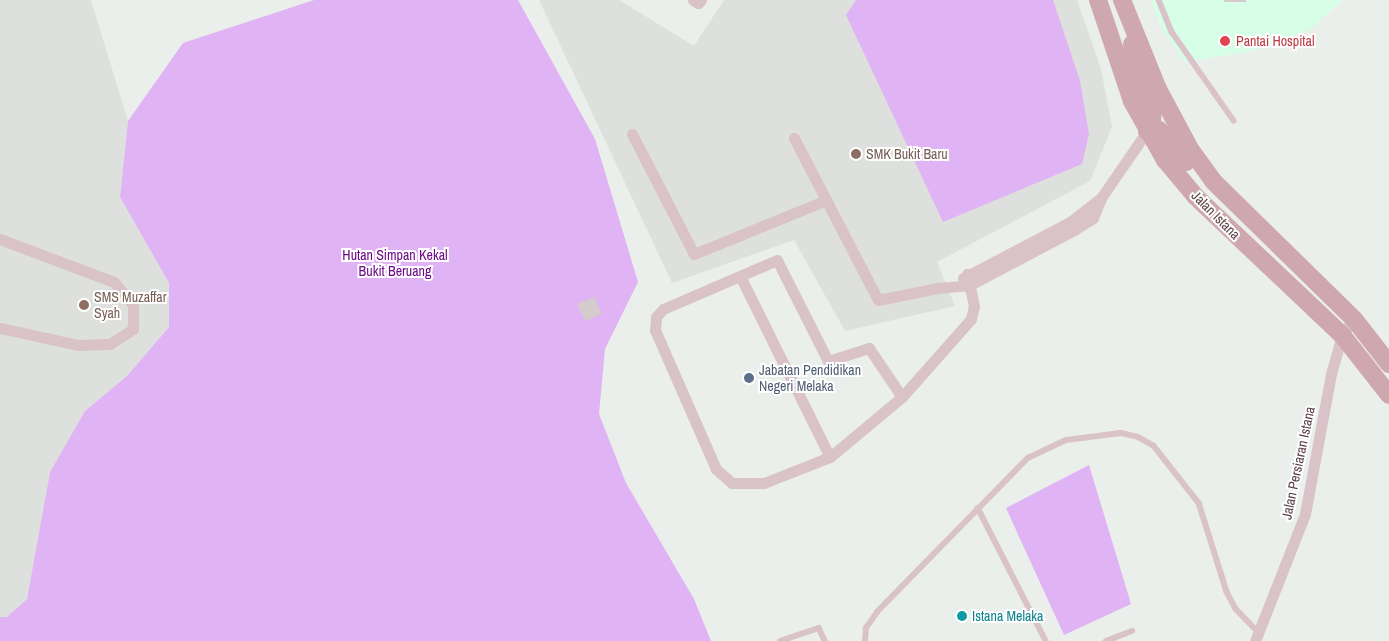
<!DOCTYPE html>
<html>
<head>
<meta charset="utf-8">
<style>
  body { margin:0 }
  #map { position:relative; width:1389px; height:641px; overflow:hidden; background:#ebefec; font-family:"Archivo Narrow",sans-serif }
  div>[style] { position:absolute }
  .education>* { inset:0; background:#dde0dd }
  .medical>* { inset:0; background:#d7fee6 }
  .green>* { inset:0; background:#e0b3f4 }
  .building>* { inset:0; background:#d5cacc }
  .service>* { height:5.5px; margin:-2.75px; padding:0 2.75px; transform-origin:2.75px; border-radius:2.75px; background:#d9c3c8 }
  .minor>* { height:11px; margin:-5.5px; padding:0 5.5px; transform-origin:5.5px; border-radius:5.5px; background:#d9c3c8 }
  .primary>* { height:18px; margin:-9px; padding:0 9px; transform-origin:9px; border-radius:9px; background:#cfa7af }
  .dots>* { width:14px; height:14px; translate:-50% -50%; box-sizing:border-box; border:2px solid #fff; border-radius:50% }
  span { translate:-50% -50%; white-space:nowrap; text-align:center; line-height:1.15; -webkit-text-stroke:4px #fff; paint-order:stroke }
  .health-label { font-size:14px; color:#be3a42 }
  .left { translate:0 -50%; text-align:left }
  .education-label { font-size:14px; color:#785e54 }
  .street-label { font-size:14px; color:#5b4248 }
  .park-label { font-size:14px; color:#6c0b84 }
  .service-label { font-size:14px; color:#4e5e75 }
  .culture-label { font-size:14px; color:#0d838f }
</style>
</head>
<body>
<div id="map">
  <div class="education">
    <div style="clip-path:polygon(0 0,91px 0,128px 121px,120px 197px,169px 283px,169px 327px,127px 376px,85px 411px,50px 472px,27px 599px,7px 617px,0 617px)"></div>
    <div style="clip-path:polygon(539px 0,619px 0,694px 46px,724px 0,1077px 0,1101px 69px,1112px 127px,1090px 181px,937px 262px,955px 306px,845px 331px,794px 240px,672px 283px)"></div>
  </div>
  <div class="medical">
    <div style="clip-path:polygon(1151px 0,1343px 0,1309px 30px,1248px 52px,1185px 62px,1161px 27px)"></div>
  </div>
  <div class="green">
    <div style="clip-path:polygon(314px 0,518px 0,595px 139px,638px 282px,605px 349px,599px 414px,626px 483px,694px 599px,711px 641px,0 641px,0 617px,7px 617px,27px 599px,50px 472px,85px 411px,127px 376px,169px 327px,169px 283px,120px 197px,128px 121px,183px 43px)"></div>
    <div style="clip-path:polygon(856px 0,1053px 0,1080px 81px,1089px 134px,1082px 164px,943px 222px,846px 15px)"></div>
    <div style="clip-path:polygon(1089px 465px,1131px 604px,1064px 635px,1006px 508px)"></div>
  </div>
  <div class="building">
    <div style="clip-path:polygon(1223px 0,1246px 0,1246px 2px,1225px 2px)"></div>
    <div style="clip-path:polygon(594px 297px,602px 314px,585px 321px,577px 304px)"></div>
  </div>
  <div class="service">
    <div style="left:1159px;top:0;width:35px;rotate:68deg"></div>
    <div style="left:1172px;top:32px;width:108px;rotate:55.1deg"></div>
    <div style="left:978px;top:508px;width:149px;rotate:62.9deg"></div>
    <div style="left:780px;top:641px;width:41px;rotate:-18.4deg"></div>
    <div style="left:819px;top:628px;width:14px;rotate:65deg"></div>
    <div style="left:865px;top:641px;width:13px;rotate:-86deg"></div>
    <div style="left:866px;top:628px;width:19px;rotate:-55deg"></div>
    <div style="left:877px;top:612px;width:216px;rotate:-45.6deg"></div>
    <div style="left:1028px;top:458px;width:42px;rotate:-25.3deg"></div>
    <div style="left:1066px;top:440px;width:55px;rotate:-7.3deg"></div>
    <div style="left:1121px;top:433px;width:17px;rotate:13deg"></div>
    <div style="left:1138px;top:437px;width:18px;rotate:29deg"></div>
    <div style="left:1154px;top:446px;width:73px;rotate:51.7deg"></div>
    <div style="left:1199px;top:503px;width:93px;rotate:72.5deg"></div>
    <div style="left:1227px;top:592px;width:19px;rotate:62deg"></div>
    <div style="left:1236px;top:609px;width:33px;rotate:46deg"></div>
    <div style="left:1106px;top:641px;width:28px;rotate:-21deg"></div>
  </div>
  <div class="minor">
    <div style="left:693px;top:0;width:6px;rotate:31deg"></div>
    <div style="left:698px;top:3px;width:4px;rotate:-45deg"></div>
    <div style="left:632px;top:134px;width:135px;rotate:62.7deg"></div>
    <div style="left:694px;top:254px;width:143px;rotate:-22.2deg"></div>
    <div style="left:794px;top:138px;width:182px;rotate:62.6deg"></div>
    <div style="left:878px;top:300px;width:60px;rotate:-11.5deg"></div>
    <div style="left:937px;top:288px;width:33px;rotate:-5deg"></div>
    <div style="left:970px;top:285px;width:118px;rotate:-27.9deg"></div>
    <div style="left:1074px;top:230px;width:22px;rotate:-32deg"></div>
    <div style="left:1093px;top:218px;width:22px;rotate:-68deg"></div>
    <div style="left:1101px;top:198px;width:81px;rotate:-55.5deg"></div>
    <div style="left:0;top:239px;width:122px;rotate:20.7deg"></div>
    <div style="left:114px;top:282px;width:30px;rotate:50deg"></div>
    <div style="left:133px;top:305px;width:24px;rotate:90deg"></div>
    <div style="left:133px;top:329px;width:27px;rotate:147deg"></div>
    <div style="left:110px;top:344px;width:32px;rotate:178deg"></div>
    <div style="left:78px;top:345px;width:80px;rotate:-167.7deg"></div>
    <div style="left:741px;top:278px;width:200px;rotate:63.6deg"></div>
    <div style="left:963px;top:278px;width:121px;rotate:-27.6deg"></div>
    <div style="left:1070px;top:222px;width:39px;rotate:-38deg"></div>
    <div style="left:902px;top:397px;width:59px;rotate:-124deg"></div>
    <div style="left:869px;top:348px;width:43px;rotate:162.4deg"></div>
    <div style="left:828px;top:361px;width:113px;rotate:-116.8deg"></div>
    <div style="left:777px;top:260px;width:124px;rotate:156.7deg"></div>
    <div style="left:663px;top:309px;width:11px;rotate:131deg"></div>
    <div style="left:656px;top:317px;width:13px;rotate:94deg"></div>
    <div style="left:655px;top:330px;width:152px;rotate:66.3deg"></div>
    <div style="left:716px;top:469px;width:21px;rotate:41deg"></div>
    <div style="left:732px;top:483px;width:32px"></div>
    <div style="left:764px;top:483px;width:71px;rotate:-21.5deg"></div>
    <div style="left:830px;top:457px;width:94px;rotate:-39.8deg"></div>
    <div style="left:902px;top:397px;width:104px;rotate:-48.5deg"></div>
    <div style="left:971px;top:319px;width:13px;rotate:-77deg"></div>
    <div style="left:974px;top:306px;width:33px;rotate:-102deg"></div>
    <div style="left:1255px;top:641px;width:136px;rotate:-68.5deg"></div>
    <div style="left:1305px;top:514px;width:142px;rotate:-79.5deg"></div>
    <div style="left:1331px;top:374px;width:41px;rotate:-74.2deg"></div>
    <div style="left:1342px;top:335px;width:20px;rotate:-53deg"></div>
  </div>
  <div class="primary">
    <div style="left:1098px;top:0;width:107px;rotate:71.4deg"></div>
    <div style="left:1132px;top:101px;width:68px;rotate:60.8deg"></div>
    <div style="left:1165px;top:160px;width:48px;rotate:50deg"></div>
    <div style="left:1196px;top:197px;width:201px;rotate:43.4deg"></div>
    <div style="left:1342px;top:335px;width:76px;rotate:51.9deg"></div>
    <div style="left:1122px;top:0;width:96px;rotate:68deg"></div>
    <div style="left:1158px;top:89px;width:68px;rotate:61.9deg"></div>
    <div style="left:1190px;top:149px;width:39px;rotate:54deg"></div>
    <div style="left:1213px;top:181px;width:197px;rotate:44.4deg"></div>
    <div style="left:1354px;top:319px;width:57px;rotate:52.1deg"></div>
    <div style="left:1132px;top:44px;width:26px;rotate:81deg"></div>
    <div style="left:1136px;top:70px;width:43px;rotate:66.4deg"></div>
    <div style="left:1153px;top:109px;width:12px;rotate:95deg"></div>
    <div style="left:1152px;top:121px;width:11px;rotate:117deg"></div>
    <div style="left:1147px;top:131px;width:12px;rotate:-5deg"></div>
    <div style="left:1159px;top:130px;width:42px;rotate:49.8deg"></div>
  </div>
  <div class="dots">
    <div style="left:1225px;top:41px;background:#e0444e"></div>
    <div style="left:856px;top:154px;background:#8d6e63"></div>
    <div style="left:84px;top:305px;background:#8d6e63"></div>
    <div style="left:749px;top:378px;background:#5c6f8a"></div>
    <div style="left:962px;top:616px;background:#0f9aa8"></div>
  </div>
  <div class="health-label">
    <span class="left" style="left:1236px;top:41px">Pantai Hospital</span>
  </div>
  <div class="education-label">
    <span class="left" style="left:866px;top:154px">SMK Bukit Baru</span>
    <span class="left" style="left:94px;top:305px">SMS Muzaffar<br>Syah</span>
  </div>
  <div class="street-label">
    <span style="left:1216px;top:215px;rotate:45deg">Jalan Istana</span>
    <span style="left:1298px;top:463px;rotate:-78deg">Jalan Persiaran Istana</span>
  </div>
  <div class="park-label">
    <span style="left:395px;top:263px">Hutan Simpan Kekal<br>Bukit Beruang</span>
  </div>
  <div class="service-label">
    <span class="left" style="left:759px;top:378px">Jabatan Pendidikan<br>Negeri Melaka</span>
  </div>
  <div class="culture-label">
    <span class="left" style="left:972px;top:616px">Istana Melaka</span>
  </div>
</div>
</body>
</html>
